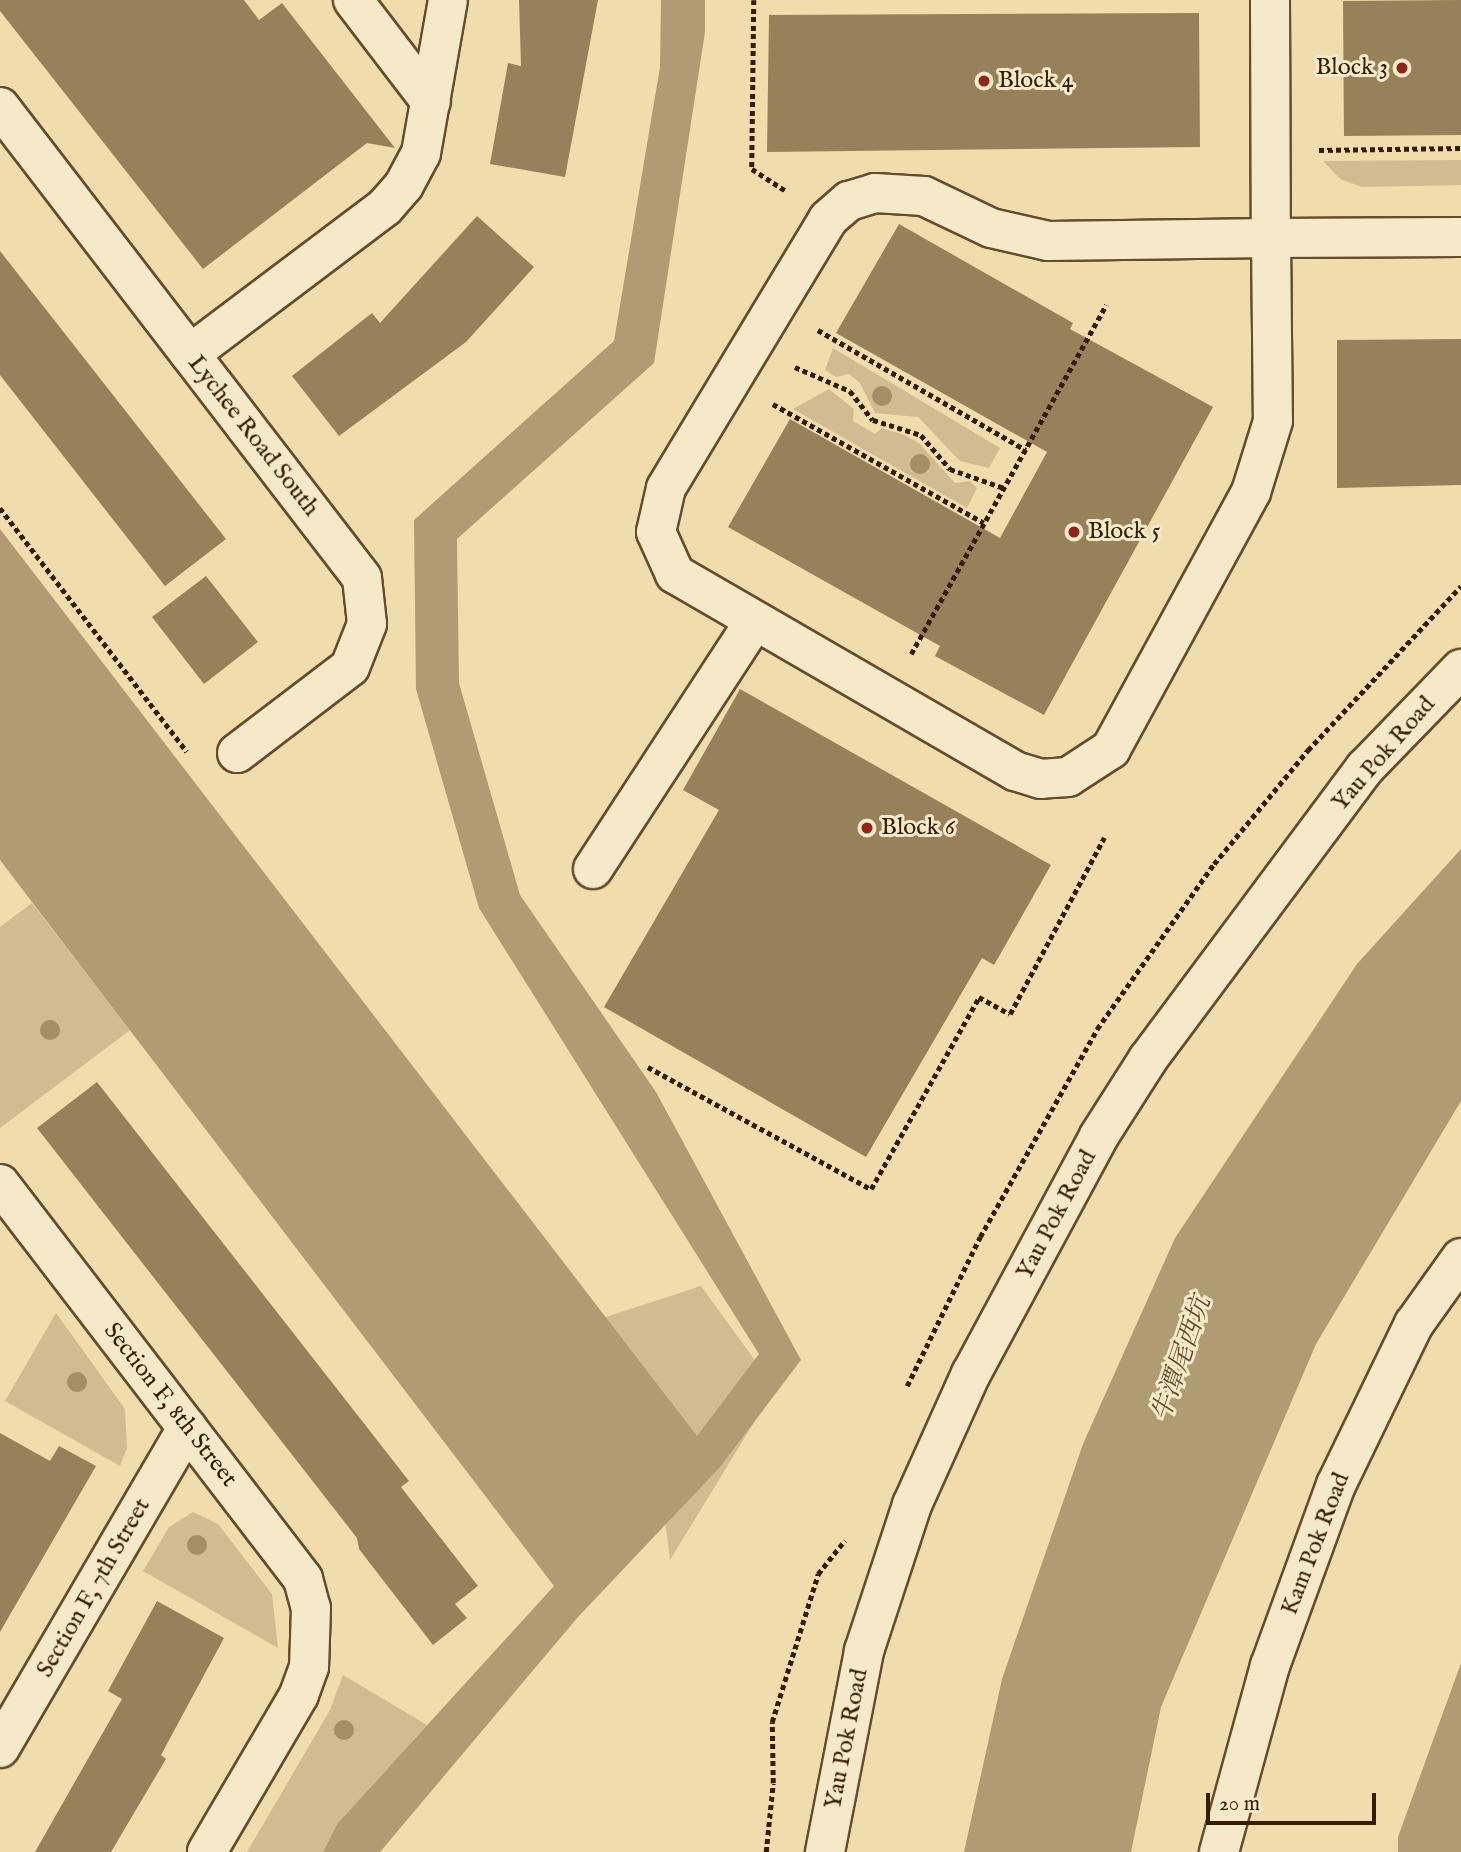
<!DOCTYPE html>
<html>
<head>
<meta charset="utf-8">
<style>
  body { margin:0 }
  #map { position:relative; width:1461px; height:1852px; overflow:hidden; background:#f0ddad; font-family:"IM FELL English","Noto Serif TC",serif }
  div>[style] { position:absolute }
  .green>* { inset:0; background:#d0bc90 }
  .water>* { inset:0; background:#b09c72 }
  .building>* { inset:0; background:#96815a }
  .path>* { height:4.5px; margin-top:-2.25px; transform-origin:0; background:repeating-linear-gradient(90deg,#351d00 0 5px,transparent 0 8.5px) }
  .roads { filter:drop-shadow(2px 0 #644d2b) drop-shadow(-2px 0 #644d2b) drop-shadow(0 2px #644d2b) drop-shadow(0 -2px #644d2b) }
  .minor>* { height:38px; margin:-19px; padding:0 19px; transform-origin:19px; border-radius:19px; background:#f5e9ca }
  .trees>* { width:20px; height:20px; margin:-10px; border-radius:50%; background:#a38e66 }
  .dots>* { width:19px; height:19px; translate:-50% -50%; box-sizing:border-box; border:4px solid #f5e9ca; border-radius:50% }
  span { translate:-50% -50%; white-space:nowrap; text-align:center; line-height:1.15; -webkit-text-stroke:6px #f5e9ca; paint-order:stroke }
  .poi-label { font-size:24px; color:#351d00 }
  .right { translate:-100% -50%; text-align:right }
  .left { translate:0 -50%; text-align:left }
  .street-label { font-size:24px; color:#351d00 }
  .water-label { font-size:26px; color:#604928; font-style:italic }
  .scale { position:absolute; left:1206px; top:1793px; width:170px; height:32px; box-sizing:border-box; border:4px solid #351d00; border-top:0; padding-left:9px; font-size:21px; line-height:24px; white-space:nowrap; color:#351d00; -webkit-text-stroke:5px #f5e9ca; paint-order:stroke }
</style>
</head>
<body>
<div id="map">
  <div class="green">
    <div style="clip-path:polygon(1461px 160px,1461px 185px,1362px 187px,1340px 179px,1323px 161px)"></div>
    <div style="clip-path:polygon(833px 348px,1000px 448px,989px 468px,960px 461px,918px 417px,875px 413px,860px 383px,849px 374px,836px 377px,825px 370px)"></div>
    <div style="clip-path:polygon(829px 389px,854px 409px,853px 421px,875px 434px,882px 428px,904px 435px,919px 443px,955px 483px,970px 481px,977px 488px,967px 508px,793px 409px)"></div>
    <div style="clip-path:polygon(32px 903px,130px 1030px,0 1128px,0 927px)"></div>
    <div style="clip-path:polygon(701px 1286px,775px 1388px,670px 1560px,656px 1448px,551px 1335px)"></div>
    <div style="clip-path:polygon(56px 1313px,125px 1409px,127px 1448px,120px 1466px,5px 1401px)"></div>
    <div style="clip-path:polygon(193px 1512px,218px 1524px,272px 1594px,278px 1648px,143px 1571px,169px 1527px)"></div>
    <div style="clip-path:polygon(343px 1675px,427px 1725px,337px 1824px,323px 1852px,247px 1852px,330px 1710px)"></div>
  </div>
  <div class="water">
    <div style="clip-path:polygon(661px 0,705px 0,705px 32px,654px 363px,457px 539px,459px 683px,520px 895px,656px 1092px,801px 1360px,720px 1467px,578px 1617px,380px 1852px,323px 1852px,337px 1824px,554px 1586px,0 860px,0 529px,697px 1436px,759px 1354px,479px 908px,416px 689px,414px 520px,614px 341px,660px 67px)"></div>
    <div style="clip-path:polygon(1461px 849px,1461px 1101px,1316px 1344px,1161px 1707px,1131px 1852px,964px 1852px,1002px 1679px,1083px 1444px,1175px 1238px,1357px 964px)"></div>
    <div style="clip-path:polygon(1461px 1663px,1461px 1852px,1398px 1852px,1398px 1837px)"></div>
  </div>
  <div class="building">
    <div style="clip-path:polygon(0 0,244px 0,259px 20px,282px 3px,395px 148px,367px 143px,203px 269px,0 11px)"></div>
    <div style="clip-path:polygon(519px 0,598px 0,565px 177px,490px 164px,508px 63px,521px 66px)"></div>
    <div style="clip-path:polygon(1461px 0,1461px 135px,1344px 136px,1343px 1px)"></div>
    <div style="clip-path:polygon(1199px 13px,1200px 147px,767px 152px,769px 15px)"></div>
    <div style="clip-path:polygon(477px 216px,534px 267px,466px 342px,339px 436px,292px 376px,372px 313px,380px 323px)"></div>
    <div style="clip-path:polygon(899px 224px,1073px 323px,1070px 329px,1213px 407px,1044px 715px,935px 656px,940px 646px,728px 527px,790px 419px,1000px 538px,1047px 452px,836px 333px)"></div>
    <div style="clip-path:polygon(0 251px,226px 539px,165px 586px,0 375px)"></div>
    <div style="clip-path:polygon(1461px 339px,1461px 485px,1337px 488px,1337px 340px)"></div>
    <div style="clip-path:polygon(206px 576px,258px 642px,204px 684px,152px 617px)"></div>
    <div style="clip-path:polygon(740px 689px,1051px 865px,994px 965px,982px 958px,866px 1157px,604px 1007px,719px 810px,683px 790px)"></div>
    <div style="clip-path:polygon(97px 1082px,409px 1481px,401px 1487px,478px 1586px,455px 1604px,467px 1618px,433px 1645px,359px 1549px,357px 1538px,37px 1128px)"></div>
    <div style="clip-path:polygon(0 1433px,50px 1461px,59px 1446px,96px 1466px,0 1632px)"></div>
    <div style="clip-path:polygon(157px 1601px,224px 1638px,161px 1755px,166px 1759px,111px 1852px,35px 1852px,122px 1699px,108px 1691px)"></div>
  </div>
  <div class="path">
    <div style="left:754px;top:0;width:169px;rotate:90.7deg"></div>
    <div style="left:752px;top:169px;width:40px;rotate:32.9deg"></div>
    <div style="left:1319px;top:150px;width:142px;rotate:-0.8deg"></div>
    <div style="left:818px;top:330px;width:240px;rotate:30deg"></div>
    <div style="left:795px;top:367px;width:60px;rotate:23.6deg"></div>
    <div style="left:850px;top:391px;width:37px;rotate:52deg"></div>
    <div style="left:873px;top:420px;width:50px;rotate:17.4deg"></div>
    <div style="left:921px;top:435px;width:45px;rotate:49.5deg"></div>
    <div style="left:950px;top:469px;width:57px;rotate:19.4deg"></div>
    <div style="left:773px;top:404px;width:242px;rotate:29.4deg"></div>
    <div style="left:0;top:508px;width:307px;rotate:52.5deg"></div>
    <div style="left:911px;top:654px;width:400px;rotate:-60.8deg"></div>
    <div style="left:648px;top:1067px;width:254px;rotate:28.7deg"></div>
    <div style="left:871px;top:1189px;width:220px;rotate:-60.6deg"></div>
    <div style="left:979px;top:997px;width:35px;rotate:29deg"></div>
    <div style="left:1010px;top:1014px;width:200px;rotate:-61.9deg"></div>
    <div style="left:907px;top:1386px;width:166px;rotate:-63.9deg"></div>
    <div style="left:980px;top:1237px;width:239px;rotate:-60.6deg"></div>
    <div style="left:1097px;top:1029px;width:202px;rotate:-54.7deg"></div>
    <div style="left:1214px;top:864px;width:148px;rotate:-50.5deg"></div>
    <div style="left:1308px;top:750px;width:224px;rotate:-47deg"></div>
    <div style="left:766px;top:1852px;width:69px;rotate:-84.2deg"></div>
    <div style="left:773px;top:1783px;width:61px;rotate:-90.9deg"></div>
    <div style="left:772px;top:1722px;width:155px;rotate:-72.7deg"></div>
    <div style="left:818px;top:1574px;width:43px;rotate:-51.5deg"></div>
  </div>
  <div class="roads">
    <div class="minor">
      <div style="left:353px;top:0;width:128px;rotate:52.6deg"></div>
      <div style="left:1270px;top:0;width:238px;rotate:89.8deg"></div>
      <div style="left:1271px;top:238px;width:183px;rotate:89.4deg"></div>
      <div style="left:1273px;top:421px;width:74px;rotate:107.2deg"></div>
      <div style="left:1251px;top:492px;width:293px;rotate:118.6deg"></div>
      <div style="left:1111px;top:749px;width:51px;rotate:146.9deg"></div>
      <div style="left:1068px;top:777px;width:27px;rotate:176deg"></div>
      <div style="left:1041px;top:779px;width:27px;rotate:-163deg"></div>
      <div style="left:1015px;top:771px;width:393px;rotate:-149.9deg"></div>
      <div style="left:675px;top:574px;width:46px;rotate:-114.3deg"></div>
      <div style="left:656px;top:532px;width:45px;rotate:-77.2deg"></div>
      <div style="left:666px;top:488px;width:314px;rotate:-58.9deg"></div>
      <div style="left:828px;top:219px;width:28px;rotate:-41deg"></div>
      <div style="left:849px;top:201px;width:27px;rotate:-17deg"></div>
      <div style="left:875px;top:193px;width:49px;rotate:3.5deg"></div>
      <div style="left:924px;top:196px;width:74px;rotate:25.5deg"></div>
      <div style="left:991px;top:228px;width:58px;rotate:12.8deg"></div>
      <div style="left:1048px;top:241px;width:223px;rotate:-0.8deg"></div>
      <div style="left:1271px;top:238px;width:190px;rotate:-0.3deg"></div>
      <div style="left:0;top:107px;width:594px;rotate:52.45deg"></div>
      <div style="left:362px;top:578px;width:46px;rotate:83.8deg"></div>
      <div style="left:367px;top:624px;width:46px;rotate:111.6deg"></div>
      <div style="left:350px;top:667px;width:142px;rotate:142.7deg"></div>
      <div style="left:190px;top:354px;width:244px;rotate:-37deg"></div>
      <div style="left:385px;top:207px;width:29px;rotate:-49deg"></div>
      <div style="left:404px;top:185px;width:36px;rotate:-62deg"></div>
      <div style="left:421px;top:153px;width:155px;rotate:-80deg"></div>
      <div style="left:593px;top:869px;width:293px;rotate:-56.9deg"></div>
      <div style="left:0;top:1184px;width:498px;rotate:52.5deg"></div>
      <div style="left:303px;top:1579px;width:30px;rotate:75deg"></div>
      <div style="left:311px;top:1608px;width:59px;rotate:91.9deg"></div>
      <div style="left:309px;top:1667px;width:30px;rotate:110deg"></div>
      <div style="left:299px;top:1695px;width:182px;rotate:120.4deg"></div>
      <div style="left:0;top:1748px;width:371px;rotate:-59.7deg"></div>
      <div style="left:825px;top:1852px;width:205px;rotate:-79deg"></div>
      <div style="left:864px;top:1651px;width:154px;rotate:-71.8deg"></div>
      <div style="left:912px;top:1505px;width:144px;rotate:-65.8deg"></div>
      <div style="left:971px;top:1374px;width:270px;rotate:-61.7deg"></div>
      <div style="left:1099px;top:1136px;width:91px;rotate:-57.5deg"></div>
      <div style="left:1148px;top:1059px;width:363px;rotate:-53.3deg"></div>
      <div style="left:1365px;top:768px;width:138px;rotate:-45.9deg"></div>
      <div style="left:1219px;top:1852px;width:193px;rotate:-74.7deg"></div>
      <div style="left:1270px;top:1666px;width:193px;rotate:-70deg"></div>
      <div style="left:1336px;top:1485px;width:179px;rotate:-64.2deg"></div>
      <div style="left:1414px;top:1324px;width:81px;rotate:-54.5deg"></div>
    </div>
  </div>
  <div class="trees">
    <div style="left:882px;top:396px"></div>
    <div style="left:920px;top:464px"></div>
    <div style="left:50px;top:1030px"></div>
    <div style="left:77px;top:1382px"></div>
    <div style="left:197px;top:1545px"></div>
    <div style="left:344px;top:1730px"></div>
  </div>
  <div class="dots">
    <div style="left:1402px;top:68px;background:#8f2418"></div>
    <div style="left:984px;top:81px;background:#8f2418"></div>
    <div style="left:1074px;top:532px;background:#8f2418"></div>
    <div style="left:867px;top:828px;background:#8f2418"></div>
  </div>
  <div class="poi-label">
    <span class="right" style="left:1388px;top:68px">Block 3</span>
    <span class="left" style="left:998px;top:81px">Block 4</span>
    <span class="left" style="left:1088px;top:532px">Block 5</span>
    <span class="left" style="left:881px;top:828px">Block 6</span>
  </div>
  <div class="street-label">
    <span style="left:253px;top:436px;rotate:52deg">Lychee Road South</span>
    <span style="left:1384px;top:754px;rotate:-49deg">Yau Pok Road</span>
    <span style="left:1057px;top:1215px;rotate:-62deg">Yau Pok Road</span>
    <span style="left:170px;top:1405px;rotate:52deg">Section F, 8th Street</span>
    <span style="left:1316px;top:1544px;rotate:-69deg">Kam Pok Road</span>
    <span style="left:94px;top:1588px;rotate:-60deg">Section F, 7th Street</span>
    <span style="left:847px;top:1739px;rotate:-79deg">Yau Pok Road</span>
  </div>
  <div class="water-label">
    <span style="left:1182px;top:1359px;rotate:-71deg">牛潭尾西坑</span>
  </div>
  <div class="scale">20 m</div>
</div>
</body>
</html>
